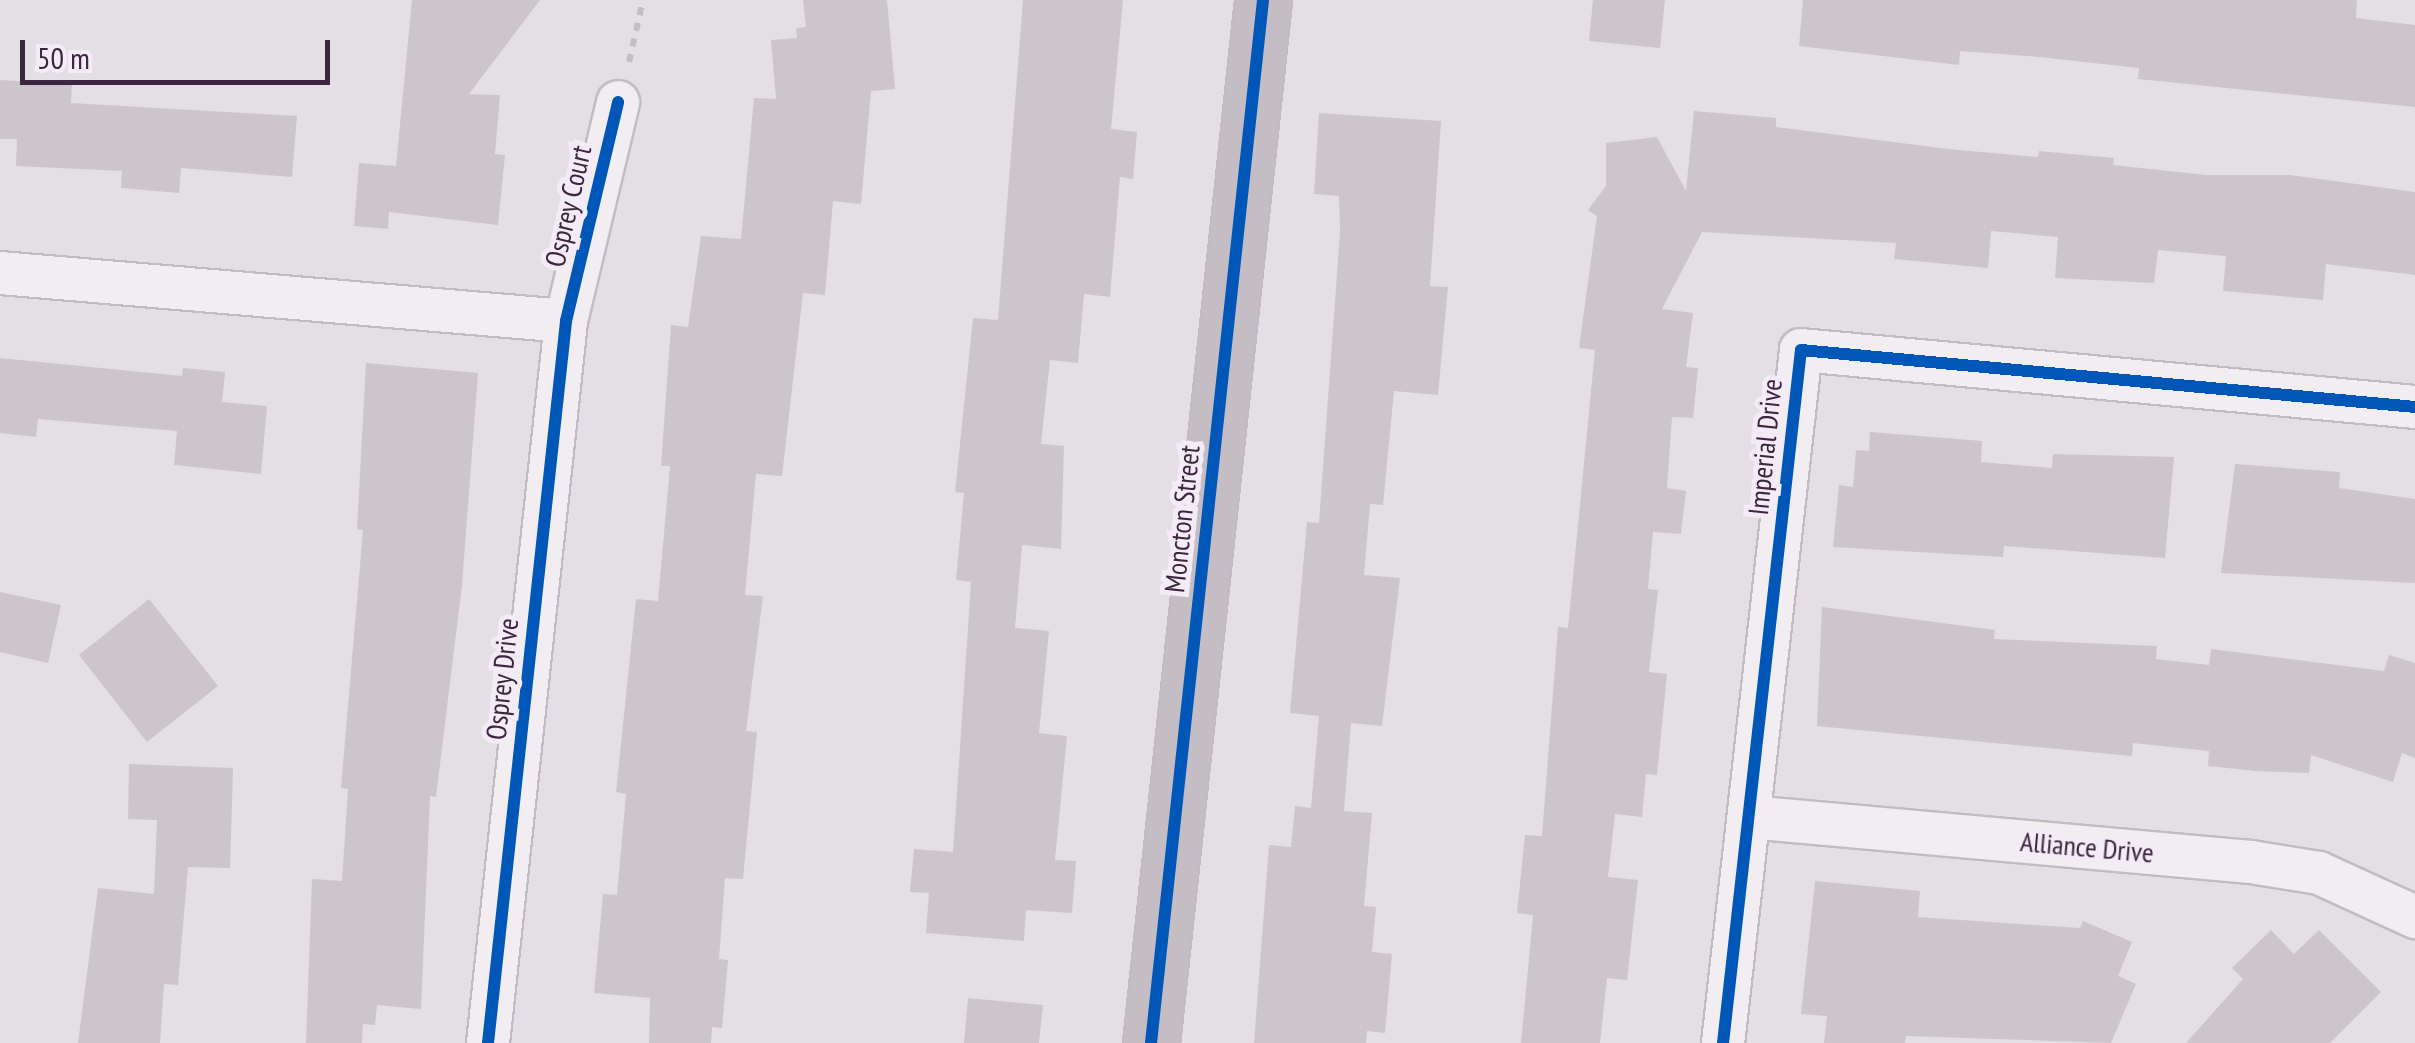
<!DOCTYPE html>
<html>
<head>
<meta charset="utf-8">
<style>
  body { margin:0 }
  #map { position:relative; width:2415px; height:1043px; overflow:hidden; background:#e4dfe4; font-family:"PT Sans Narrow",sans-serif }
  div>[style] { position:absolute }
  .building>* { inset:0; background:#ccc6cc }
  .path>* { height:6px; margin-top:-3px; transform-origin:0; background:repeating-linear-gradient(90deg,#c4bdc4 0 8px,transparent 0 16px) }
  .roads { filter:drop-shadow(2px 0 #c1bcc2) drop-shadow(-2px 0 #c1bcc2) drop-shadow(0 2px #c1bcc2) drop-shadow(0 -2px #c1bcc2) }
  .street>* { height:42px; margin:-21px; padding:0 21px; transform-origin:21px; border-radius:21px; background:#f1edf1 }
  .secondary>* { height:55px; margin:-27.5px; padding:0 27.5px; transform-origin:27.5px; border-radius:27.5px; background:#c4bdc4 }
  .cycleway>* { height:12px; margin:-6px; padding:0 6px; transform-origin:6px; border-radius:6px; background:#0057b8 }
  span { translate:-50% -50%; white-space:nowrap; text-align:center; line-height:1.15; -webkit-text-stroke:10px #f3ebf5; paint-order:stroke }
  .street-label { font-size:28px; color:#3c253e }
  .scale { position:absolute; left:20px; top:40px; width:310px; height:45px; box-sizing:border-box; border:5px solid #3c253e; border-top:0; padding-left:12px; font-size:30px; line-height:35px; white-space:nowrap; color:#3c253e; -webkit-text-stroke:8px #f3ebf5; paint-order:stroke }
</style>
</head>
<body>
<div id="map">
  <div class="building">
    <div style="clip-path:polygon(412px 0,540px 0,469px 94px,500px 95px,495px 154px,505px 155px,498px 225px,389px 212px,388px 229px,354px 226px,359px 163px,396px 166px)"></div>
    <div style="clip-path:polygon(803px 0,887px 0,895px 89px,871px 91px,861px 204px,833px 201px,825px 295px,803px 293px,782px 476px,756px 474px,745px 595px,763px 596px,746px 731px,757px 732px,743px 879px,725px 878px,719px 959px,728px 960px,722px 1028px,712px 1027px,711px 1043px,649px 1043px,650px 998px,594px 993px,603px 894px,617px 895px,626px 794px,616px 792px,636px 599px,658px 601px,670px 466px,661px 466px,671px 325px,688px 327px,701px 236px,741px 239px,754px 98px,776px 99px,771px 40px,797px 38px,796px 28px,806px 27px)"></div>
    <div style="clip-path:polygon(1023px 0,1123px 0,1111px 129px,1137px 132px,1133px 179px,1120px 177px,1110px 297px,1084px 294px,1078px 363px,1050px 360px,1041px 444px,1064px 446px,1061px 549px,1022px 545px,1015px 628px,1049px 631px,1039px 733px,1067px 736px,1055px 860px,1076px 861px,1072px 913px,1026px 910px,1024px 941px,926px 933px,929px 893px,910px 892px,914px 849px,953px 852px,971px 582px,956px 580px,964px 493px,955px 492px,973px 318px,998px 320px)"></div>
    <div style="clip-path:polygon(1593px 0,1665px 0,1660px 48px,1589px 41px)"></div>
    <div style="clip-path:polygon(1803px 0,2357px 0,2356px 18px,2415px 25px,2415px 107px,2138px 79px,2139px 68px,2039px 57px,1960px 51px,1959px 65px,1799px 46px)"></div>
    <div style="clip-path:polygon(0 80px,72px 84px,71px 103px,297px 116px,292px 177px,181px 168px,179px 193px,121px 188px,122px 171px,16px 166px,17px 139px,0 139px)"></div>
    <div style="clip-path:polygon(1694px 111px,1776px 118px,1776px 127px,1948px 149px,2038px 157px,2039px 151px,2114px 158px,2113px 165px,2206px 175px,2290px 175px,2415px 192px,2415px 275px,2326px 264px,2323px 300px,2223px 291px,2226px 256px,2158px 250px,2154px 283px,2055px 278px,2058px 237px,1991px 231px,1988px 268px,1894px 259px,1896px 243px,1702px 232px,1662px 309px,1693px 313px,1686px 367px,1698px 368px,1693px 418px,1672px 417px,1667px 488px,1686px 491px,1681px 534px,1653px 532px,1648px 589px,1658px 590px,1649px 672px,1667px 674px,1657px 775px,1646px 774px,1642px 817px,1615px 814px,1608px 877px,1638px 880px,1627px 980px,1607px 978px,1600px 1043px,1521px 1043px,1533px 915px,1517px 913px,1525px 835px,1542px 836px,1558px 627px,1568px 628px,1595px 350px,1579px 348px,1597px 216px,1588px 210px,1606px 186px,1606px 143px,1657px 137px,1686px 191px)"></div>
    <div style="clip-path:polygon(1319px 113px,1441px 121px,1430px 286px,1448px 287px,1438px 395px,1394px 391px,1383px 505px,1370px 504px,1364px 575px,1400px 578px,1382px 726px,1351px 723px,1344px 811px,1372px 813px,1364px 906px,1376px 907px,1372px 952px,1392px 954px,1385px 1033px,1367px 1031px,1366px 1043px,1254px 1043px,1269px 845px,1291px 847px,1295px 806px,1311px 808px,1319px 716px,1290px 713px,1307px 522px,1319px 523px,1340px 232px,1339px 196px,1314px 194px)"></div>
    <div style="clip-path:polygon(0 358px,182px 376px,183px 368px,225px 372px,222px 402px,267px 406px,261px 474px,174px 465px,177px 431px,38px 419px,36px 437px,0 433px)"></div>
    <div style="clip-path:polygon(366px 363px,478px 373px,462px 585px,436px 797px,430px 796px,421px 1009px,377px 1005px,375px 1025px,363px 1024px,362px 1043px,306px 1043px,312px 879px,342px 881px,348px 789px,341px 788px,363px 530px,357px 529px)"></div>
    <div style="clip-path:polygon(1870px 432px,1982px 441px,1981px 462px,2052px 468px,2053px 454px,2174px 457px,2165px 558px,2004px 546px,2003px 557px,1833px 547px,1839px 485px,1853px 487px,1856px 450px,1869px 451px)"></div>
    <div style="clip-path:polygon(2235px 464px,2340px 472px,2339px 488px,2415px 499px,2415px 583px,2221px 573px)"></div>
    <div style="clip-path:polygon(0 592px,61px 605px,48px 663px,0 652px)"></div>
    <div style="clip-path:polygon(149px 599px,218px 686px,147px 742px,79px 655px)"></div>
    <div style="clip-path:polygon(1822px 607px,1995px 630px,1994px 639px,2157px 646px,2156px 659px,2209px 665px,2211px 649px,2384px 671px,2389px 655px,2415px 663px,2415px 758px,2402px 753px,2393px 782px,2311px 755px,2309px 773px,2256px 771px,2208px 766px,2209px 751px,2133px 743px,2132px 756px,1817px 726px)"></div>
    <div style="clip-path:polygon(129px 764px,233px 768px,230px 868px,188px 867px,178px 985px,164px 984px,160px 1043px,78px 1043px,98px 888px,154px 894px,157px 820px,128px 819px)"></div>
    <div style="clip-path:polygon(1815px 881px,1920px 891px,1918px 917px,2080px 928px,2083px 921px,2132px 942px,2118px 976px,2136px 984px,2111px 1043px,1906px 1036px,1905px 1043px,1824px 1043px,1827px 1016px,1801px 1014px)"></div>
    <div style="clip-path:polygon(2271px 930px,2294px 954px,2319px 930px,2381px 992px,2330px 1043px,2186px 1043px,2243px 979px,2232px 968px)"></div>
    <div style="clip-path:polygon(968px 998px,1043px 1005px,1039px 1043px,964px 1043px)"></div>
  </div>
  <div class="path">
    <div style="left:629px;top:62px;width:64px;rotate:-77.3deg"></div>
  </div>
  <div class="roads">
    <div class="street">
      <div style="left:0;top:273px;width:568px;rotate:4.85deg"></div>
      <div style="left:1749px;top:817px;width:504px;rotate:5.12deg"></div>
      <div style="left:2251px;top:862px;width:69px;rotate:9.2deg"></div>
      <div style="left:2319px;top:873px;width:106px;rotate:24.6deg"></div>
      <div style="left:488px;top:1043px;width:726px;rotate:-83.83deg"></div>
      <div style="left:566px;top:321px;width:225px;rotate:-76.6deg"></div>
      <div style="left:1723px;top:1043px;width:697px;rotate:-83.58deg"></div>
      <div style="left:1801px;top:350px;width:617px;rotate:5.3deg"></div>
    </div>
    <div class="secondary">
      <div style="left:1151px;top:1043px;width:1049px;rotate:-83.87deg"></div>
    </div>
  </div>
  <div class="cycleway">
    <div style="left:488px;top:1043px;width:726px;rotate:-83.83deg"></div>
    <div style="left:566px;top:321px;width:225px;rotate:-76.6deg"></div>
    <div style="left:1151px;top:1043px;width:1049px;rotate:-83.87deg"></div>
    <div style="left:1723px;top:1043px;width:697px;rotate:-83.58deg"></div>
    <div style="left:1801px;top:350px;width:617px;rotate:5.3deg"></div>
  </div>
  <div class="street-label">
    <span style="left:568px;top:206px;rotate:-77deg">Osprey Court</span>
    <span style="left:1765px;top:447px;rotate:-84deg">Imperial Drive</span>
    <span style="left:1182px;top:519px;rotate:-84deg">Moncton Street</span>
    <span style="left:502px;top:679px;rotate:-84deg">Osprey Drive</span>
    <span style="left:2087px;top:847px;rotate:5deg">Alliance Drive</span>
  </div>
  <div class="scale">50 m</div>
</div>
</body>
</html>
